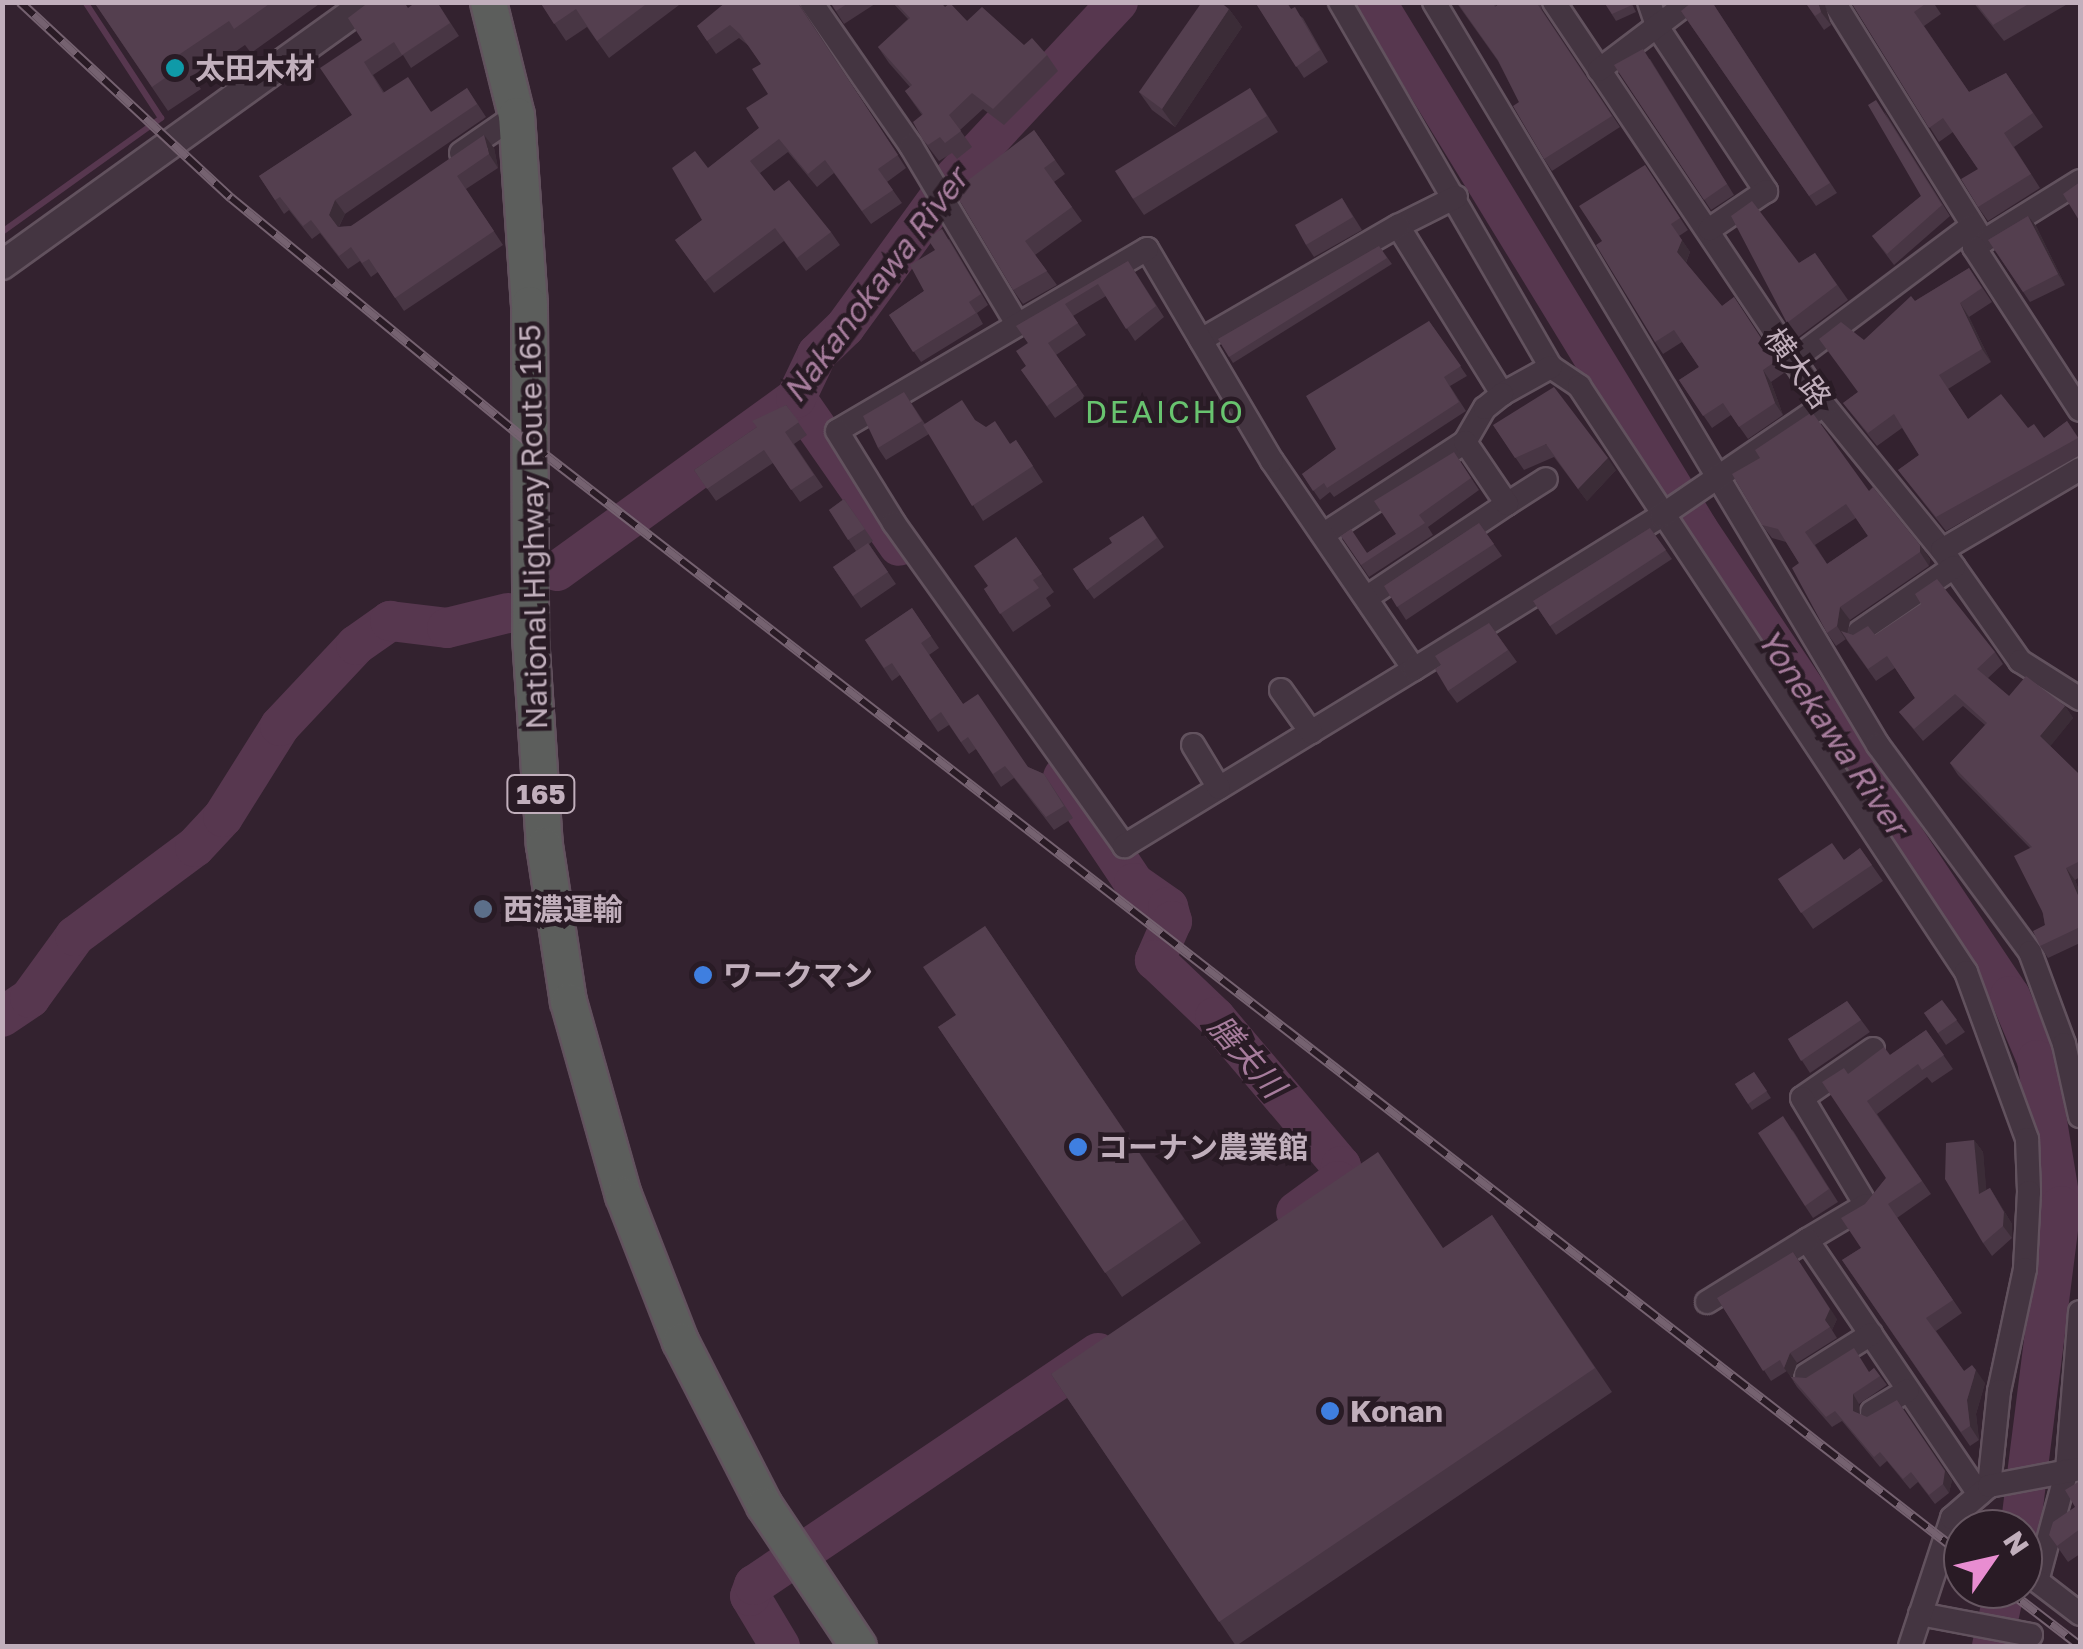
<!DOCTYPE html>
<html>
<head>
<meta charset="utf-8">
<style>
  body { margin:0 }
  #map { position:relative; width:2083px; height:1649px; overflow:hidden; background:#33222f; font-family:"Golos Text","Noto Sans JP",sans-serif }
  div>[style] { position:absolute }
  .stream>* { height:6px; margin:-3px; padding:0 3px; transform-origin:3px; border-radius:3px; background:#57374f }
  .river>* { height:40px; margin:-20px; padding:0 20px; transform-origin:20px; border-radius:20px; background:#57374f }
  .roads { filter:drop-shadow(2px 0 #62525e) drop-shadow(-2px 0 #62525e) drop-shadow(0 2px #62525e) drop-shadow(0 -2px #62525e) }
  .minor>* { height:22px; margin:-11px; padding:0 11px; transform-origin:11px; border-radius:11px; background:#443541 }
  .tertiary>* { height:28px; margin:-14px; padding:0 14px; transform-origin:14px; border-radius:14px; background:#443541 }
  .trunk>* { height:35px; margin:-17.5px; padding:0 17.5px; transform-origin:17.5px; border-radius:17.5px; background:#5c5e5c }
  .rail>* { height:10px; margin-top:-5px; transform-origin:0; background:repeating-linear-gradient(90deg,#291b25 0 19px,#756270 0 38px); box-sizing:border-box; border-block:2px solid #756270 }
  .wall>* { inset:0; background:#483644 }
  .shaded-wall>* { inset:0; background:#3b2c37 }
  .building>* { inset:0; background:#543f4f }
  .dots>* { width:28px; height:28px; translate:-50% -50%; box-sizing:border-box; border:5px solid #291b25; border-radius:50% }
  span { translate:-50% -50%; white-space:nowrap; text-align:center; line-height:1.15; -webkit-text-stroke:9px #291b25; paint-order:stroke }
  .shield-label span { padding:2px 8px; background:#291b25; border:2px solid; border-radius:8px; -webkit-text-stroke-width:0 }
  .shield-label { font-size:28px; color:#c1afbc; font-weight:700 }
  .poi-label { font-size:30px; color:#c1afbc; font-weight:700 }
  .left { translate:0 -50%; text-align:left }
  .street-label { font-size:30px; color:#c1afbc }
  .water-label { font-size:32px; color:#a67c9c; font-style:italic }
  .neighbourhood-label { font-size:32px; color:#68c36f; letter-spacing:2.5px }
  .frame { position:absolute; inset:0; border:5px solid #c1afbc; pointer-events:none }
  .north { position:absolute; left:1943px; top:1509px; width:100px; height:100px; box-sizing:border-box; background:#291b25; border:2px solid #665661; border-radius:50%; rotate:56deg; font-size:28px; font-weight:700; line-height:40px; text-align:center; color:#c1afbc }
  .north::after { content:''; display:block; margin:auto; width:35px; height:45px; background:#e88dd1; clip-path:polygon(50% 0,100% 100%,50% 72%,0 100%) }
</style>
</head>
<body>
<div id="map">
  <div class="stream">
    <div style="left:2px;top:232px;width:196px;rotate:-35.6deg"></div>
    <div style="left:161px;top:118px;width:139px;rotate:-123.2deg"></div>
  </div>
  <div class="river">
    <div style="left:1376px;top:2px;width:618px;rotate:58.57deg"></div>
    <div style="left:1698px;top:529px;width:562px;rotate:56.25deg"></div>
    <div style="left:2010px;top:996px;width:69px;rotate:67.1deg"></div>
    <div style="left:2037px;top:1060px;width:148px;rotate:80.7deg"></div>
    <div style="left:2061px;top:1206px;width:326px;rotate:97.2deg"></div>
    <div style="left:796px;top:398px;width:180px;rotate:55.2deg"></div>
    <div style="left:557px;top:571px;width:295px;rotate:-35.9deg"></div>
    <div style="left:796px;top:398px;width:49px;rotate:-64.5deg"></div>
    <div style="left:817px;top:354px;width:39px;rotate:-44deg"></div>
    <div style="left:845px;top:327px;width:180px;rotate:-54deg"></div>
    <div style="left:951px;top:181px;width:245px;rotate:-47deg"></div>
    <div style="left:1063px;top:777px;width:128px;rotate:56.2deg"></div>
    <div style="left:1134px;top:883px;width:42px;rotate:35.2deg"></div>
    <div style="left:1168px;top:907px;width:15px;rotate:74deg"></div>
    <div style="left:1172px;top:921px;width:43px;rotate:113.6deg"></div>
    <div style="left:1155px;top:960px;width:83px;rotate:43.5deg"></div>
    <div style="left:1215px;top:1017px;width:195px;rotate:49.8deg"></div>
    <div style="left:1341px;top:1166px;width:15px;rotate:101deg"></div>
    <div style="left:1338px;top:1181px;width:52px;rotate:143.6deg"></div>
    <div style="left:2px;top:1017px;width:34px;rotate:-34deg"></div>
    <div style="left:30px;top:998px;width:77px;rotate:-54deg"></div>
    <div style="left:75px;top:936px;width:149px;rotate:-36.6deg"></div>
    <div style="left:195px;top:847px;width:41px;rotate:-47deg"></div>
    <div style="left:223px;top:817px;width:107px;rotate:-57.9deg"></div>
    <div style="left:280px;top:726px;width:111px;rotate:-46.8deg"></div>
    <div style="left:356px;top:645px;width:42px;rotate:-35.2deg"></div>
    <div style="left:390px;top:621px;width:57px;rotate:7deg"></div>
    <div style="left:447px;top:628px;width:63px;rotate:-13.8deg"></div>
    <div style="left:780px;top:1646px;width:58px;rotate:-121deg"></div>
    <div style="left:750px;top:1596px;width:12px;rotate:-70deg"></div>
    <div style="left:754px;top:1585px;width:415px;rotate:-34deg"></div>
    <div style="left:1992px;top:1646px;width:58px;rotate:-77.2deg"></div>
  </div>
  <div class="roads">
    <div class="minor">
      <div style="left:811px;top:2px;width:175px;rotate:55.2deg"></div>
      <div style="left:911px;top:146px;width:207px;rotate:59.2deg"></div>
      <div style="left:1340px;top:2px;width:422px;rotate:60deg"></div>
      <div style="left:1551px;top:367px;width:34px;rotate:34deg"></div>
      <div style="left:1579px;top:386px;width:702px;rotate:56.56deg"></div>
      <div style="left:1966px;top:972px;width:178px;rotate:69.9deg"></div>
      <div style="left:2027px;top:1139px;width:53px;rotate:87.8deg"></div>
      <div style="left:2029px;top:1192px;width:77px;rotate:93deg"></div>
      <div style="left:2025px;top:1269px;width:125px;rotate:102deg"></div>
      <div style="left:1999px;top:1391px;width:96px;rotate:96deg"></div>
      <div style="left:1434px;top:2px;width:866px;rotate:59.14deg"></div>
      <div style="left:1878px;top:745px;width:257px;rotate:53.7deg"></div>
      <div style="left:2030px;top:952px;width:98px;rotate:69.7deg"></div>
      <div style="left:2064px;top:1044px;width:74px;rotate:77.5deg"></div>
      <div style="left:1554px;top:2px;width:485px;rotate:56.2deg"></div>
      <div style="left:1824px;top:405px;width:187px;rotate:50.9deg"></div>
      <div style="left:1942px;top:550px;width:136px;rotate:54.9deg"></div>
      <div style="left:2020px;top:661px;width:71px;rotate:32.3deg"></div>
      <div style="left:1649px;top:2px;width:28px;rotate:71deg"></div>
      <div style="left:1658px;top:28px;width:196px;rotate:56.5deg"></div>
      <div style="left:1766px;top:191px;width:68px;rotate:145.8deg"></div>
      <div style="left:1834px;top:2px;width:282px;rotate:58.1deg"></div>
      <div style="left:1599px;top:70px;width:113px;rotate:-37.1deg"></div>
      <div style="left:461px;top:153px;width:67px;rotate:-34.6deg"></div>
      <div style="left:2080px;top:181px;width:125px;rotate:148.1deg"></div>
      <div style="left:1974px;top:247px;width:194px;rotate:57deg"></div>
      <div style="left:1456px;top:197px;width:65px;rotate:153.4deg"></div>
      <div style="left:1398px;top:226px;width:198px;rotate:58.2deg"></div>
      <div style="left:1502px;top:394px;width:56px;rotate:-28.9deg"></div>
      <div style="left:1201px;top:340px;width:228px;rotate:-30.1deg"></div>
      <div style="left:1792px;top:361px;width:226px;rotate:-36.9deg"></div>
      <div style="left:1507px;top:504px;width:46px;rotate:-32.7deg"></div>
      <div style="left:1324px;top:534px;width:168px;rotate:-33.1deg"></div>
      <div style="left:1465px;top:442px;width:39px;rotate:-60deg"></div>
      <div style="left:1485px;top:408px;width:22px;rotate:-39deg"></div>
      <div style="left:1942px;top:550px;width:160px;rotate:-30.4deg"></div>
      <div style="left:1369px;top:596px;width:166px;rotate:-33.7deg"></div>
      <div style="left:1507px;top:504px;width:75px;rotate:-124.1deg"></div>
      <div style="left:1859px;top:632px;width:115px;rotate:-34.4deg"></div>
      <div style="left:1414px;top:669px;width:252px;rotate:-124.3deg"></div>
      <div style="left:1272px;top:461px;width:246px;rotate:-120.5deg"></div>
      <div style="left:1147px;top:249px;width:359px;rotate:149.6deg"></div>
      <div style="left:837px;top:431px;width:108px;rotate:58.2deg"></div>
      <div style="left:894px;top:523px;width:397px;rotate:54.5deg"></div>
      <div style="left:1124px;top:846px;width:340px;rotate:-31.4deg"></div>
      <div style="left:1414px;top:669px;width:291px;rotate:-31.8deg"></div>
      <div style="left:1661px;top:516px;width:197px;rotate:-34.3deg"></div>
      <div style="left:1281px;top:690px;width:52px;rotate:54.5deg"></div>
      <div style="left:1193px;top:745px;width:50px;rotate:58.8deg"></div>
      <div style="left:1873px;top:1049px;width:86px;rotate:145.4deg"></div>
      <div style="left:1802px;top:1098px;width:125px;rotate:59.1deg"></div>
      <div style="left:1866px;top:1205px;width:69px;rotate:149.3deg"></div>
      <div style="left:1807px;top:1240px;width:307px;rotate:55.9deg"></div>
      <div style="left:1707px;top:1302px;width:118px;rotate:-31.8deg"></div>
      <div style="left:2080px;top:1312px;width:159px;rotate:94.7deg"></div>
      <div style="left:2067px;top:1470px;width:115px;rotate:105.1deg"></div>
      <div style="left:2037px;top:1581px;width:54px;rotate:37.5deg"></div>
      <div style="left:1806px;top:1375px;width:77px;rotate:-32.2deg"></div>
      <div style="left:1872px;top:1412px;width:42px;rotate:-31.4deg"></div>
      <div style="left:1920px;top:1614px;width:113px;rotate:10.7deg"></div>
      <div style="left:1910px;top:1646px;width:135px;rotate:-71.8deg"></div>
      <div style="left:1952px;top:1518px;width:49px;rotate:-40.9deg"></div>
      <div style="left:1989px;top:1486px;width:93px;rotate:-10.6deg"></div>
    </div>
    <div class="tertiary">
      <div style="left:2px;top:265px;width:451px;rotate:-35.7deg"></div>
    </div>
    <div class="trunk">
      <div style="left:488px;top:2px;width:116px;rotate:76.1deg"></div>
      <div style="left:516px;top:115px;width:189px;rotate:86.1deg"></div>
      <div style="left:529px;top:304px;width:332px;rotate:89.8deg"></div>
      <div style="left:530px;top:636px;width:209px;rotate:86.2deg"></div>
      <div style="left:544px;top:845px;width:158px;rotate:81.3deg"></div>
      <div style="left:568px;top:1001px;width:202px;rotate:74.2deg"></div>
      <div style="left:623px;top:1195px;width:157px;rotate:68.7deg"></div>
      <div style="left:680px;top:1341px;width:184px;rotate:62.9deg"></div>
      <div style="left:764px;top:1505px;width:169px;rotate:56.3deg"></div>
    </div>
  </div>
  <div class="rail">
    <div style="left:20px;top:2px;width:288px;rotate:42.9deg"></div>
    <div style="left:231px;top:198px;width:388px;rotate:39.4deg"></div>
    <div style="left:531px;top:444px;width:1812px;rotate:37.81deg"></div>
    <div style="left:2006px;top:1589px;width:93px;rotate:37.6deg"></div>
  </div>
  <div class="wall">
    <div style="clip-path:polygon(94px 2px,322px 2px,251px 53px,245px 45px,194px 80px,201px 89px,168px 111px)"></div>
    <div style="clip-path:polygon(437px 2px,459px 36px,411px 68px,403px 55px,373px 75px,384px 92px,432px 112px,467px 88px,486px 117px,345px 214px,339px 227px,351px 226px,494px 148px,498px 168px,466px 189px,503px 245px,404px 311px,378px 272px,371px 277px,360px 261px,348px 269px,320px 233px,312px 239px,289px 210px,284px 214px,259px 176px,352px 115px,362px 40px,408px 8px)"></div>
    <div style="clip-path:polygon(540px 2px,683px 2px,609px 58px,587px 27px,566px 41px)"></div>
    <div style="clip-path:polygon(798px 2px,906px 168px,887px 182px,902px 203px,871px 224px,834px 173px,817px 187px,788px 152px,760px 173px,774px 191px,831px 232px,840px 245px,806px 271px,784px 241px,714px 293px,675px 240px,702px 220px,708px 168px,759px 128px,768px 94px,761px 64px,749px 46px,739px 38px,716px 54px,697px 26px)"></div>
    <div style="clip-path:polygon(830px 2px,878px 2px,844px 24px)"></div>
    <div style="clip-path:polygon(892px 2px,940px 2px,945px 7px,967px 21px,1047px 55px,1058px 71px,1004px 125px,983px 109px,960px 130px,972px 147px,957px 159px,952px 153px,939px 161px,923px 140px,922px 115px,905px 91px,910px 87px,889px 63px,878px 47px,908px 19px)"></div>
    <div style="clip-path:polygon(1255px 2px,1287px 2px,1291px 9px,1303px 18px,1328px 62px,1304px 78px)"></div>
    <div style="clip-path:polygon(1456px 2px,1495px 2px,1496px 6px,1501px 2px,1540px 2px,1542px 10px,1620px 127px,1552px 171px,1544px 159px,1519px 102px,1498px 61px)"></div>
    <div style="clip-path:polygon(1604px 2px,1631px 2px,1636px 12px,1616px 21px)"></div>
    <div style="clip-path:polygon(1712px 2px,1837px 193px,1816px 206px,1681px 11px)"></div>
    <div style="clip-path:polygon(1805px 2px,1824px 2px,1831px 25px,1824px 30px)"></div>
    <div style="clip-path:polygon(1851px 2px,1933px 2px,1941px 14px,1924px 26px,1969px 92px,2006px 73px,2043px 127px,2014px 147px,2040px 188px,1988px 221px,1978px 207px,1978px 169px,1953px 132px,1939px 142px)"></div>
    <div style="clip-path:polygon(1973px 2px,2071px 2px,2004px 41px)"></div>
    <div style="clip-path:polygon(1229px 9px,1242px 27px,1175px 127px,1152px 110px,1139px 92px)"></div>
    <div style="clip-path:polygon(1650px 59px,1734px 195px,1711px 210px,1614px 65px)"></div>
    <div style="clip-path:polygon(1250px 88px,1278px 132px,1144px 215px,1133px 199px)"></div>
    <div style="clip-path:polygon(1884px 111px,1950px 216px,1894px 265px,1872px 236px,1921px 196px)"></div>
    <div style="clip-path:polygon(1034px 130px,1065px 174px,1054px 182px,1082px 221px,1035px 255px,1057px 285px,1023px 304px,1013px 290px)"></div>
    <div style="clip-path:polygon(1645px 165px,1688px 230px,1679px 236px,1690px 252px,1686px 263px,1722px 306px,1734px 297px,1784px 373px,1771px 382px,1783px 415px,1748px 439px,1731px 415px,1712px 428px,1679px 380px,1699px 367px,1682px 342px,1663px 354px,1655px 342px,1602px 241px)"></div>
    <div style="clip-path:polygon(1342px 198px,1362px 230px,1314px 257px,1306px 245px)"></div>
    <div style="clip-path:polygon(2028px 216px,2036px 226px,2065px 285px,2030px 302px,1988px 240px)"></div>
    <div style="clip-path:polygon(949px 239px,988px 305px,977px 313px,983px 324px,921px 362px,889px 315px,924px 291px,935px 250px)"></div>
    <div style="clip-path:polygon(1379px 246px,1392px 264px,1233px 363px,1218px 339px)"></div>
    <div style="clip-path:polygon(1815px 253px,1848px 300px,1797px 338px,1787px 323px,1799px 263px)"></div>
    <div style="clip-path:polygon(1128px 261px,1164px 317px,1135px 341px,1106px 296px,1073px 316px,1086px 335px,1056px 355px,1085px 397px,1055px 418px,1021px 370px,1026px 366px,1028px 343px,1016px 326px)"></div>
    <div style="clip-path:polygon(1969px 268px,1992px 302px,1969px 317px,1991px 362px,1948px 389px,1968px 419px,2028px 428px,2044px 438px,2067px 421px,2080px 440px,2080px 455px,1946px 531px,1898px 470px,1919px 455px,1902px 428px,1877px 446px,1843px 403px,1858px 392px,1864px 340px,1915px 301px)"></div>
    <div style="clip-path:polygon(1429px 321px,1467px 376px,1450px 386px,1466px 411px,1334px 497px,1330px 492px,1320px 500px,1302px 474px,1336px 449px)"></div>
    <div style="clip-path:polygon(904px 392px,925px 424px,976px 421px,1010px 444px,1016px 440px,1043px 482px,983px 521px,929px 434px,886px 460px,878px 448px)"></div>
    <div style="clip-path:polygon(786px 405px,807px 435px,794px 444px,823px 487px,800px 502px,773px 463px,716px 501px,694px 470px,757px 427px)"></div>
    <div style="clip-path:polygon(1493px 425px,1616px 470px,1587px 501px,1554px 457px,1524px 470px)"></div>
    <div style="clip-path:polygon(1454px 452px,1479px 490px,1428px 527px,1433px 535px,1369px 577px,1341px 536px,1367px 553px,1396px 534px)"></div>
    <div style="clip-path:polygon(evenodd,1869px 491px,1920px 545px,1930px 559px,1929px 566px,1850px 620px,1848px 633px,1853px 635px,1875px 635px,1995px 652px,2003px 664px,1988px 678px,2009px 696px,2065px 706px,2073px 718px,2050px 746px,2080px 775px,2080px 877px,2075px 880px,2080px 893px,2080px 943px,2048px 958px,2040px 946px,2045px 925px,2030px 848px,1958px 775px,1950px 763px,1985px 725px,1963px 706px,1923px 741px,1899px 712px,1915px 698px,1895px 668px,1876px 681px,1846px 639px,1836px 646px,1827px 633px,1799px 563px,1786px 542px,1772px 538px,1762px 525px,1869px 491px,1856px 518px,1868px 536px,1827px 564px,1815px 545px,1856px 518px)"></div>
    <div style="clip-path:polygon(844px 499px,873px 541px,869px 544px,896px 584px,861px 608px,833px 567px,856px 551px,829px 510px)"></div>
    <div style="clip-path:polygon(1143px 516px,1164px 547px,1094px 599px,1073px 569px,1112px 543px)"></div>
    <div style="clip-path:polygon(1479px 523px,1502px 556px,1406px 620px,1384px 586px)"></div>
    <div style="clip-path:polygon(1650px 528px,1672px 559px,1556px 635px,1533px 601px)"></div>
    <div style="clip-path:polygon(1016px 537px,1054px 592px,1046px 598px,1051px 606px,1013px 632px,984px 589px,988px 586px)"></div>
    <div style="clip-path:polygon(912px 608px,939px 648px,929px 655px,963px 704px,1028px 767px,1044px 774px,1073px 818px,1054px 830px,1014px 778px,1001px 787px,976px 749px,969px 754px,949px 725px,938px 732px,900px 675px,892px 681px,865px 640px)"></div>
    <div style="clip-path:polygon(1489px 623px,1517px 662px,1457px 703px,1448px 691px,1441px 665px)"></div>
    <div style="clip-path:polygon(1860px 848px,1883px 881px,1813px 929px,1778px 879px,1844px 860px)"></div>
    <div style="clip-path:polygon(985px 926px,1201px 1243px,1122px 1297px,938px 1027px,956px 1015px)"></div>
    <div style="clip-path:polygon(1942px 1000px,1965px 1032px,1946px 1045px,1924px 1013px)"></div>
    <div style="clip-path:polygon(1847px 1001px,1870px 1032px,1810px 1073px,1788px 1039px)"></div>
    <div style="clip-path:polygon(1926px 1030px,1953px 1069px,1932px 1083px,1927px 1077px,1877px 1114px,1931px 1194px,1897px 1218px,1962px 1313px,1936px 1331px,1964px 1371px,1985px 1383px,1976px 1414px,1979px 1440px,1970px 1446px,1842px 1260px,1861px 1248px,1865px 1204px,1886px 1178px,1848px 1074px,1890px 1055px)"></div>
    <div style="clip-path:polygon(1754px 1072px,1771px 1098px,1752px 1110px,1735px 1084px)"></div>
    <div style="clip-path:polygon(1792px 1129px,1838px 1202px,1813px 1218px,1805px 1206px)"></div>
    <div style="clip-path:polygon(1974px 1140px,1983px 1152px,1986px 1190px,1990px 1188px,2012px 1224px,2012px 1238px,1992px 1256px,1983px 1243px)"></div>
    <div style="clip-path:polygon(1492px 1215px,1612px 1392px,1236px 1646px,1051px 1374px,1444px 1248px)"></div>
    <div style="clip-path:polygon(1717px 1298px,1837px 1319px,1832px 1330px,1837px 1338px,1797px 1363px,1792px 1377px,1806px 1378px,1870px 1372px,1874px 1368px,1887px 1385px,1859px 1404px,1860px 1414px,1952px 1480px,1949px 1493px,1935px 1504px,1918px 1482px,1910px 1489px,1887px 1461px,1880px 1467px,1842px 1421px,1832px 1427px,1797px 1387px,1787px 1371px,1771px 1381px)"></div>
    <div style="clip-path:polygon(2080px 1481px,2080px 1554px,2068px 1562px,2049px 1535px,2075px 1507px)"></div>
  </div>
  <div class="shaded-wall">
    <div style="clip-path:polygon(1818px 2px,1824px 2px,1831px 25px,1821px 12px)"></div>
    <div style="clip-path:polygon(1229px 9px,1242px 27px,1175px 127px,1162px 109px)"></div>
    <div style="clip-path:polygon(484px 135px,494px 148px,498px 168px,489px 154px)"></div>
    <div style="clip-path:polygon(335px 200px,345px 214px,338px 228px,329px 215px)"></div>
    <div style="clip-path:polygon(2028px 216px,2036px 226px,2065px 285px,2058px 274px)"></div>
    <div style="clip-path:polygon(1682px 240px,1690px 252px,1685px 264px,1677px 252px)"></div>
    <div style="clip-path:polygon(1960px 303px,1969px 317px,1991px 362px,1982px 349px)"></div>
    <div style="clip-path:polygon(1763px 370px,1771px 382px,1783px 415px,1775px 403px)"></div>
    <div style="clip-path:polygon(1608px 458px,1616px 470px,1587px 501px,1578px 489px)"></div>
    <div style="clip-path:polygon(1920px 545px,1930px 559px,1929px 566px,1920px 552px)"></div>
    <div style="clip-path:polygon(1840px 607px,1850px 620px,1846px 640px,1837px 626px)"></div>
    <div style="clip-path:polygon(2065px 706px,2073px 718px,2049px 748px,2040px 736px)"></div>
    <div style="clip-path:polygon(2066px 868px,2075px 880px,2080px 893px,2080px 900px)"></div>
    <div style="clip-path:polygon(1974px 1140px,1983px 1152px,1988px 1207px,1979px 1194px)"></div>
    <div style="clip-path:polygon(1990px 1188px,2012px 1224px,2012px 1238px,2003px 1226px)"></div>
    <div style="clip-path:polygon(1793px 1252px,1837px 1319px,1832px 1330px,1825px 1320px)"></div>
    <div style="clip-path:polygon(1790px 1353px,1797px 1363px,1792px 1378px,1784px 1368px)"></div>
    <div style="clip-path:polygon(1976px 1370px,1985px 1383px,1976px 1414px,1979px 1440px,1970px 1426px,1967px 1400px)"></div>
    <div style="clip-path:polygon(1853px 1394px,1859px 1404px,1860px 1421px,1853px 1411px)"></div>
    <div style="clip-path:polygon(1897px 1400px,1952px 1480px,1949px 1493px,1943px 1484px)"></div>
  </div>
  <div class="building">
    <div style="clip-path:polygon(94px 2px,272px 2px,234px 29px,229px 21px,177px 56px,184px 65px,152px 87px)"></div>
    <div style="clip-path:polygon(369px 2px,404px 2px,408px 8px,416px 2px,437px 2px,450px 23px,402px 55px,394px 42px,364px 62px,383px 93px,408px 77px,431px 112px,467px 88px,477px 104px,335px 200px,329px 215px,338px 227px,351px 226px,484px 135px,489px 154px,457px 176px,494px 231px,395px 298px,369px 259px,362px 263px,351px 247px,339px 256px,311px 220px,303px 226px,280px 197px,275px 200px,259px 176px,352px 115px,320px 68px,362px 40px,348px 18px)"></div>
    <div style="clip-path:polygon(540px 2px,649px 2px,597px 41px,576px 9px,554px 24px)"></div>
    <div style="clip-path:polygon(726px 2px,797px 2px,898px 155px,878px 169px,893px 190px,862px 211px,825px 160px,808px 174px,779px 139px,750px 161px,774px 191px,789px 180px,831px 232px,797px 258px,775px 228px,705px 281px,675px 240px,702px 220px,672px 168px,695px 151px,708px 168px,759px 128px,746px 108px,768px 94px,752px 69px,761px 64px,740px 34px,730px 25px,707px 41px,697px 26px)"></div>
    <div style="clip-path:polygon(830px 2px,850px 2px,836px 11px)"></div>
    <div style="clip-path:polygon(895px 2px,940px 2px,945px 7px,950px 3px,967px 21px,982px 7px,1024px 45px,1032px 38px,1047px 55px,993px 109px,972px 93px,949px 115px,961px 131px,945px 143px,940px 137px,928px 145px,923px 140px,913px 122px,923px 114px,905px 91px,912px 85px,878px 47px,910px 18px)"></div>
    <div style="clip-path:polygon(1202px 2px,1220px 2px,1229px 9px,1162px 109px,1139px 92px)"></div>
    <div style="clip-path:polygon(1255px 2px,1286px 2px,1291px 9px,1295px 7px,1320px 50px,1296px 67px)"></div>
    <div style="clip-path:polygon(1457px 2px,1493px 2px,1495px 7px,1501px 2px,1536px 2px,1612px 116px,1544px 159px,1513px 106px,1519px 102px,1498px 60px)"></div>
    <div style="clip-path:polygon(1604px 2px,1630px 2px,1632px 5px,1612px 14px)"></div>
    <div style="clip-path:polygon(1692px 2px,1712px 2px,1830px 183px,1809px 196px,1681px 11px)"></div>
    <div style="clip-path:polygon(1805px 2px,1818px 2px,1821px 12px,1815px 16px)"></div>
    <div style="clip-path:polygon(1851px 2px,1928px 2px,1914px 12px,1969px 92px,2006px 73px,2033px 113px,2004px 133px,2031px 174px,1978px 207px,1961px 179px,1978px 169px,1943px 118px,1929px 128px)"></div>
    <div style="clip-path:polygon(1975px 2px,2032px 2px,1993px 25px)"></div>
    <div style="clip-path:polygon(1643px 49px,1727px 184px,1704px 200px,1614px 65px)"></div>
    <div style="clip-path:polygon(1250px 88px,1267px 116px,1133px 199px,1115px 171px)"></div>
    <div style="clip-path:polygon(1876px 100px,1942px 205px,1887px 254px,1872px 236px,1921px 196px,1868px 105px)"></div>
    <div style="clip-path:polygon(1034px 130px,1055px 160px,1044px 168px,1072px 207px,1025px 241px,1047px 271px,1013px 290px,954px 191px)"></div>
    <div style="clip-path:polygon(1645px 165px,1680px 218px,1671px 224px,1682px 240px,1677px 252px,1722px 306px,1734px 297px,1776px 361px,1763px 370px,1775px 403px,1739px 427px,1723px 403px,1703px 416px,1679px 380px,1699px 367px,1674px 330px,1655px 342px,1596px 245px,1602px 241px,1579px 206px)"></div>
    <div style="clip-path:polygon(2080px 182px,2080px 222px,2063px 194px)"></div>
    <div style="clip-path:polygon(1342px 198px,1353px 217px,1306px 245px,1295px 225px)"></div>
    <div style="clip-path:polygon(1752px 201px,1799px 263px,1815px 253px,1837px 285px,1787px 323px,1731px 216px)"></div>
    <div style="clip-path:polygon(2028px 216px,2058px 274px,2023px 292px,1988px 240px)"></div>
    <div style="clip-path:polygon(942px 229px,981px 294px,969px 302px,976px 313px,913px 352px,889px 315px,924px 291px,910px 265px,935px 250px,927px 238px)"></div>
    <div style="clip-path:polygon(1379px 246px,1387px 258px,1229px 357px,1218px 339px)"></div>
    <div style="clip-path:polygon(1128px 261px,1156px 306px,1126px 329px,1098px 284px,1065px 304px,1078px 323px,1048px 343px,1077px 385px,1047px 406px,1021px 370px,1026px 366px,1016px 351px,1028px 343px,1016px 326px)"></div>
    <div style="clip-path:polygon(1969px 268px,1982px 288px,1960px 303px,1982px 349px,1939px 375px,1968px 419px,2001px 394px,2028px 428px,2034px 424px,2044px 438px,2067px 421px,2078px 438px,1936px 517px,1898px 470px,1919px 455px,1894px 414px,1868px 433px,1843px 403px,1858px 392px,1819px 339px,1841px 322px,1864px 340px,1911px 296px,1915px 301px)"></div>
    <div style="clip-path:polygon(1429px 321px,1461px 366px,1444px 377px,1459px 402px,1327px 488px,1324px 483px,1313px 491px,1302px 474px,1336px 449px,1306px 396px)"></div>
    <div style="clip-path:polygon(1554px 387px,1608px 458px,1578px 489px,1546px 444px,1515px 458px,1493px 425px)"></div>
    <div style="clip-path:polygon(904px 392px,922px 421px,878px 448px,863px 416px)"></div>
    <div style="clip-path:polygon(962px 400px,975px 420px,986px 427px,995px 421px,1010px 444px,1016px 440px,1033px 466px,972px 506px,923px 425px)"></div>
    <div style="clip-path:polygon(786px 405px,799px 422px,785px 432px,814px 475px,791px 490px,764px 450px,707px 489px,694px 470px,757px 427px,752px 421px)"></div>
    <div style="clip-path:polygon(evenodd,1812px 412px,1869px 491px,1873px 487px,1920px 545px,1920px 552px,1840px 607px,1837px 626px,1827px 633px,1792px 568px,1799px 563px,1778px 529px,1762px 525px,1732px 474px,1760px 458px,1755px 450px,1812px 412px,1846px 504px,1868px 536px,1827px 564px,1805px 532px,1846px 504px)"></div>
    <div style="clip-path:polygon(1454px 452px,1471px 478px,1419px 515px,1425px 523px,1361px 565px,1341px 536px,1351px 529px,1367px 553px,1396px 534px,1374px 501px)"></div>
    <div style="clip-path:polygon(844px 499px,865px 529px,848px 540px,829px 510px)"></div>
    <div style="clip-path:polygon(1143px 516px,1157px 538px,1087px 590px,1073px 569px,1112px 543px,1109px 538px)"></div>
    <div style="clip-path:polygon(1479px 523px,1494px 544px,1397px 607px,1384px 586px)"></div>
    <div style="clip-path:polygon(1650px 528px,1666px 550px,1550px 626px,1533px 601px)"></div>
    <div style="clip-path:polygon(1016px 537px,1042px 574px,1033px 580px,1039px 588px,1000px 614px,984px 589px,988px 586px,974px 566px)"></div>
    <div style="clip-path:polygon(868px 543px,888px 572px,853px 596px,833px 567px)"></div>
    <div style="clip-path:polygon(1937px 579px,1995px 652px,1977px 669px,2009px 696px,2026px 676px,2065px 706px,2040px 736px,2080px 775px,2080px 861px,2066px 868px,2080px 900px,2080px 927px,2040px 946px,2033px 931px,2045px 925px,2043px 913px,2014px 856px,2032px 847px,1950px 763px,1987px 723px,1955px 694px,1914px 729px,1899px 712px,1915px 698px,1887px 656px,1868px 669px,1841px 631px,1853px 635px,1868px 626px,1875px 635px,1921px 604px,1915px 594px)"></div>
    <div style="clip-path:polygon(912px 608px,931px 636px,921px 643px,963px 704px,978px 694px,1028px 767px,1044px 774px,1064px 806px,1046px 817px,1005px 766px,993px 774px,968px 737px,961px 742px,941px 712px,930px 720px,892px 663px,884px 668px,865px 640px)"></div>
    <div style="clip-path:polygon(1489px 623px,1508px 650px,1448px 691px,1435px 669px,1441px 665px,1435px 656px)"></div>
    <div style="clip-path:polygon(1832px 843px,1844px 860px,1860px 848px,1872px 865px,1801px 913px,1778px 879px)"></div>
    <div style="clip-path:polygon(985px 926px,1184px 1219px,1105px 1273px,938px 1027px,956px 1015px,923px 967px)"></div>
    <div style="clip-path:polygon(1942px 1000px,1957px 1020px,1938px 1033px,1924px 1013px)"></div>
    <div style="clip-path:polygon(1847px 1001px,1861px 1020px,1801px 1061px,1788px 1039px)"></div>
    <div style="clip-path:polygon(1926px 1030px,1944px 1055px,1922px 1070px,1918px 1064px,1867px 1101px,1922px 1181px,1888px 1204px,1953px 1300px,1926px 1318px,1964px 1371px,1972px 1365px,1976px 1370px,1967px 1400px,1970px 1426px,1961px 1432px,1842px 1260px,1861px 1248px,1841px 1218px,1865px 1204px,1886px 1178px,1822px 1082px,1844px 1068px,1848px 1074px,1884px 1047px,1890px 1055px)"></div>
    <div style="clip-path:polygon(1754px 1072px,1767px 1091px,1748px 1104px,1735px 1084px)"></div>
    <div style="clip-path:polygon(1783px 1116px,1829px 1189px,1805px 1206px,1758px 1133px)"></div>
    <div style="clip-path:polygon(1974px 1140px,1979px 1194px,1990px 1188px,2004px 1212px,2003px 1226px,1983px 1243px,1945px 1179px,1946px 1143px)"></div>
    <div style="clip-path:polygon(1378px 1152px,1443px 1248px,1492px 1215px,1595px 1368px,1219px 1622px,1051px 1374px)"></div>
    <div style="clip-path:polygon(1793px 1252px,1830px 1309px,1825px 1320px,1830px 1327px,1790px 1353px,1784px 1368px,1780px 1360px,1763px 1371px,1717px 1298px)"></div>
    <div style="clip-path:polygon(1854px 1348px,1869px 1372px,1874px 1368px,1880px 1376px,1853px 1394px,1853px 1411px,1867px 1417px,1897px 1400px,1945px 1471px,1943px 1484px,1929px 1495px,1911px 1472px,1903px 1479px,1880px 1452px,1874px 1457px,1835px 1411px,1826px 1417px,1791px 1377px,1806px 1378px)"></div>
    <div style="clip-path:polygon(2080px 1481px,2080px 1529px,2057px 1546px,2049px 1535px,2053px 1522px,2075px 1507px,2065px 1490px)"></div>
  </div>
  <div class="dots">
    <div style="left:175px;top:68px;background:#0f9aa8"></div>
    <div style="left:483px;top:909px;background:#5c6f8a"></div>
    <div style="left:703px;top:975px;background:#3f7fe0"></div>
    <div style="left:1078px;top:1147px;background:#3f7fe0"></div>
    <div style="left:1330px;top:1411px;background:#3f7fe0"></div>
  </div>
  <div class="shield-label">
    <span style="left:541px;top:794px">165</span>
  </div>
  <div class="poi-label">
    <span class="left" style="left:195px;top:68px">太田木材</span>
    <span class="left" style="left:503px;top:909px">西濃運輸</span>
    <span class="left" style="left:723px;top:975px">ワークマン</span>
    <span class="left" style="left:1098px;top:1147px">コーナン農業館</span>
    <span class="left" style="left:1350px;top:1411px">Konan</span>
  </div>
  <div class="street-label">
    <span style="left:1798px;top:368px;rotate:54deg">横大路</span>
    <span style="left:533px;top:527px;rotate:-91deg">National Highway Route 165</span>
  </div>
  <div class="water-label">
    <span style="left:875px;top:285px;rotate:-53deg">Nakanokawa River</span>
    <span style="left:1833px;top:732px;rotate:56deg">Yonekawa River</span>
    <span style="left:1247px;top:1056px;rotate:49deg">膳夫川</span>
  </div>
  <div class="neighbourhood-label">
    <span style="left:1165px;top:411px">DEAICHO</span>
  </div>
  <div class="frame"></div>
  <div class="north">N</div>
</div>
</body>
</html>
